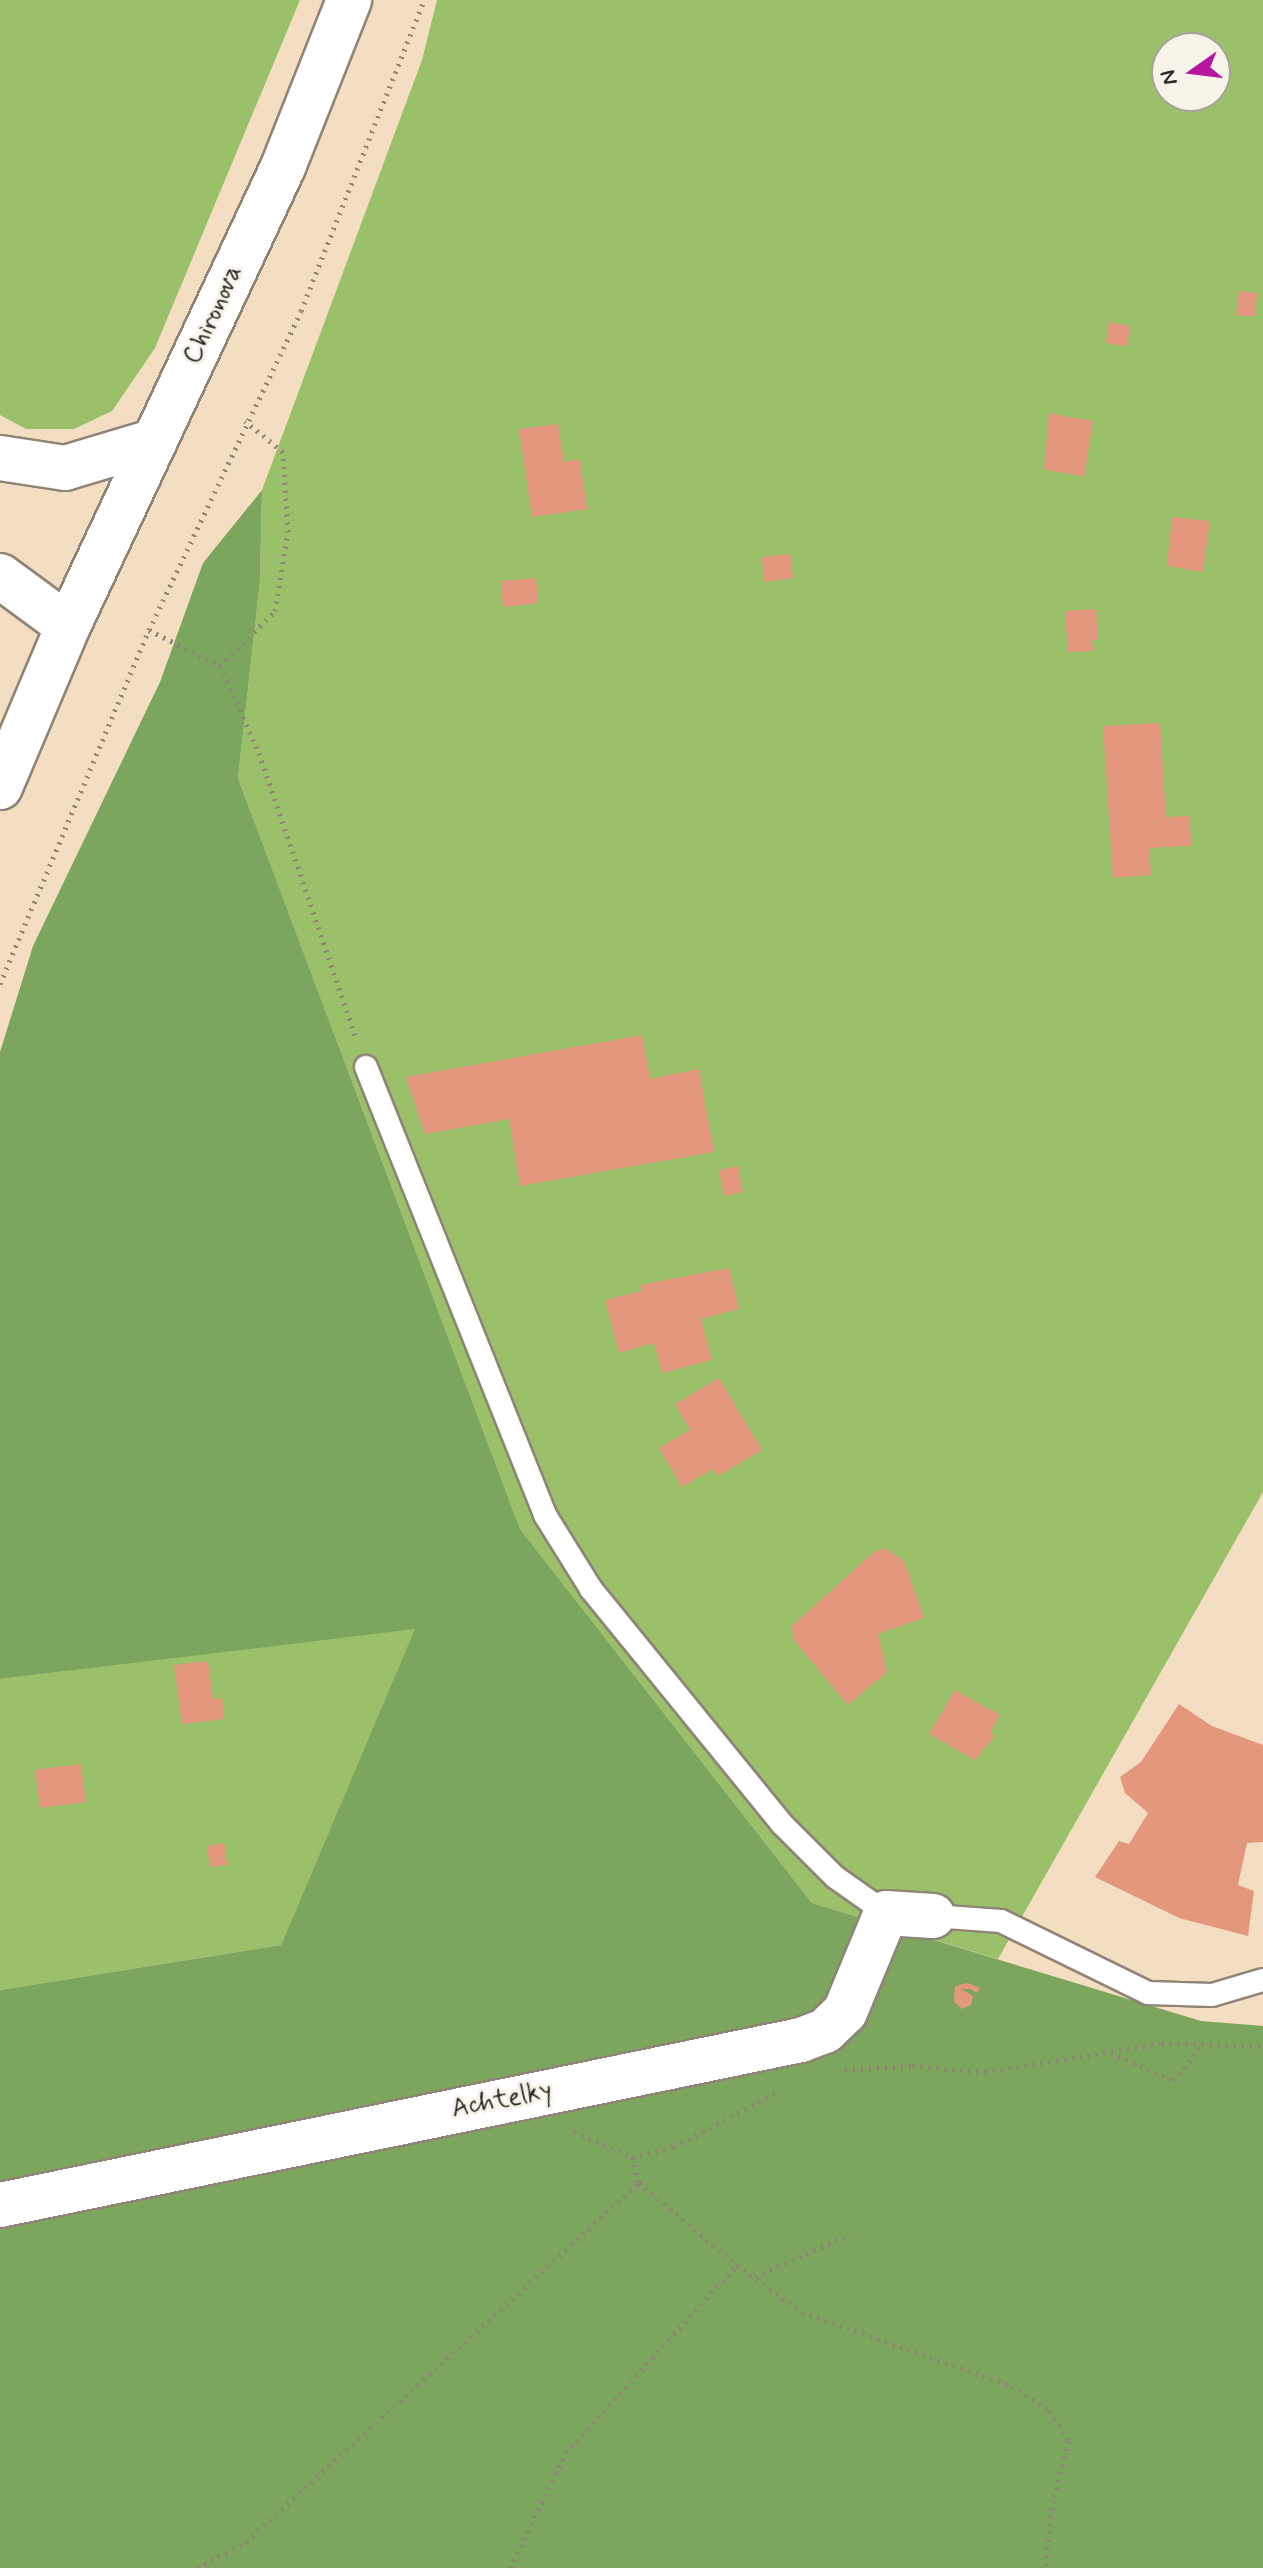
<!DOCTYPE html>
<html>
<head>
<meta charset="utf-8">
<style>
  body { margin:0 }
  #map { position:relative; width:1263px; height:2568px; overflow:hidden; background:#f3dec2; font-family:Mynerve,sans-serif }
  div>[style] { position:absolute }
  .green>* { inset:0; background:#9bc06a }
  .forest>* { inset:0; background:#7ca65e }
  .building>* { inset:0; background:#e3987d }
  .path>* { height:5px; margin-top:-2.5px; transform-origin:0; background:repeating-linear-gradient(90deg,#8f8476 0 2px,transparent 0 8px) }
  .roads { filter:drop-shadow(2px 0 #8f8476) drop-shadow(-2px 0 #8f8476) drop-shadow(0 2px #8f8476) drop-shadow(0 -2px #8f8476) }
  .lane>* { height:22px; margin:-11px; padding:0 11px; transform-origin:11px; border-radius:11px; background:#fff }
  .street>* { height:44px; margin:-22px; padding:0 22px; transform-origin:22px; border-radius:22px; background:#fff }
  .secondary>* { height:44px; margin:-22px; padding:0 22px; transform-origin:22px; border-radius:22px; background:#fff }
  span { translate:-50% -50%; white-space:nowrap; text-align:center; line-height:1.15; -webkit-text-stroke:6px #f7f3e8; paint-order:stroke }
  .street-label { font-size:26px; color:#2b2b2b }
  .north { position:absolute; left:1151px; top:32px; width:80px; height:80px; box-sizing:border-box; background:#f7f3e8; border:2px solid #a5a39c; border-radius:50%; rotate:256deg; font-size:22px; font-weight:700; line-height:32px; text-align:center; color:#2b2b2b }
  .north::after { content:''; display:block; margin:auto; width:28px; height:36px; background:#b5179e; clip-path:polygon(50% 0,100% 100%,50% 72%,0 100%) }
</style>
</head>
<body>
<div id="map">
  <div class="green">
    <div style="clip-path:polygon(0 0,300px 0,155px 348px,112px 411px,74px 429px,26px 429px,0 415px)"></div>
    <div style="clip-path:polygon(evenodd,437px 0,1263px 0,1263px 1492px,998px 1959px,812px 1903px,520px 1529px,238px 778px,260px 581px,262px 490px,422px 60px,437px 0,1167px 48px,1215px 48px,1215px 96px,1167px 96px,1167px 48px)"></div>
    <div style="clip-path:polygon(416px 1628px,281px 1945px,0 1990px,0 1679px)"></div>
  </div>
  <div class="forest">
    <div style="clip-path:polygon(262px 490px,260px 581px,238px 778px,520px 1529px,812px 1903px,1201px 2021px,1263px 2026px,1263px 2568px,0 2568px,0 1990px,281px 1945px,415px 1629px,0 1679px,0 1052px,33px 946px,160px 682px,203px 563px)"></div>
  </div>
  <div class="building">
    <div style="clip-path:polygon(1239px 291px,1257px 293px,1255px 316px,1236px 315px)"></div>
    <div style="clip-path:polygon(1109px 322px,1130px 326px,1127px 346px,1106px 343px)"></div>
    <div style="clip-path:polygon(1049px 413px,1093px 421px,1084px 477px,1044px 469px)"></div>
    <div style="clip-path:polygon(558px 424px,564px 462px,580px 459px,587px 509px,532px 517px,519px 429px)"></div>
    <div style="clip-path:polygon(1172px 517px,1210px 521px,1203px 572px,1167px 566px)"></div>
    <div style="clip-path:polygon(790px 554px,793px 578px,764px 582px,762px 557px)"></div>
    <div style="clip-path:polygon(536px 578px,538px 603px,503px 607px,501px 581px)"></div>
    <div style="clip-path:polygon(1096px 609px,1098px 640px,1092px 640px,1093px 651px,1068px 652px,1065px 611px)"></div>
    <div style="clip-path:polygon(1160px 723px,1166px 817px,1190px 816px,1191px 846px,1149px 848px,1151px 875px,1113px 878px,1103px 726px)"></div>
    <div style="clip-path:polygon(642px 1035px,650px 1079px,699px 1069px,714px 1152px,520px 1186px,509px 1119px,425px 1134px,406px 1077px)"></div>
    <div style="clip-path:polygon(738px 1166px,743px 1192px,724px 1196px,719px 1170px)"></div>
    <div style="clip-path:polygon(729px 1268px,739px 1309px,701px 1319px,712px 1360px,662px 1373px,654px 1343px,619px 1353px,605px 1300px,641px 1291px,640px 1285px)"></div>
    <div style="clip-path:polygon(719px 1378px,762px 1450px,718px 1476px,713px 1469px,682px 1487px,659px 1448px,690px 1430px,675px 1404px)"></div>
    <div style="clip-path:polygon(885px 1548px,904px 1561px,924px 1618px,878px 1634px,887px 1672px,848px 1705px,793px 1639px,792px 1626px,874px 1552px)"></div>
    <div style="clip-path:polygon(208px 1661px,213px 1699px,222px 1698px,224px 1719px,182px 1724px,174px 1665px)"></div>
    <div style="clip-path:polygon(955px 1690px,1000px 1715px,991px 1731px,994px 1737px,975px 1760px,929px 1734px)"></div>
    <div style="clip-path:polygon(1179px 1704px,1212px 1726px,1263px 1745px,1263px 1842px,1247px 1843px,1238px 1885px,1254px 1891px,1248px 1936px,1179px 1918px,1095px 1877px,1119px 1841px,1129px 1844px,1148px 1813px,1125px 1793px,1120px 1777px,1141px 1762px)"></div>
    <div style="clip-path:polygon(81px 1764px,86px 1802px,40px 1808px,35px 1770px)"></div>
    <div style="clip-path:polygon(224px 1843px,227px 1865px,210px 1867px,207px 1846px)"></div>
    <div style="clip-path:polygon(968px 1983px,980px 1988px,977px 1993px,970px 1989px,961px 1989px,973px 1996px,971px 2005px,962px 2009px,954px 2002px,955px 1986px)"></div>
  </div>
  <div class="path">
    <div style="left:149px;top:630px;width:80px;rotate:26.9deg"></div>
    <div style="left:220px;top:666px;width:95px;rotate:65.9deg"></div>
    <div style="left:259px;top:753px;width:304px;rotate:71.2deg"></div>
    <div style="left:220px;top:666px;width:78px;rotate:-45deg"></div>
    <div style="left:275px;top:611px;width:80px;rotate:-80.7deg"></div>
    <div style="left:288px;top:532px;width:80px;rotate:-93.6deg"></div>
    <div style="left:283px;top:452px;width:49px;rotate:-140.8deg"></div>
    <div style="left:0;top:984px;width:384px;rotate:-67.2deg"></div>
    <div style="left:149px;top:630px;width:353px;rotate:-64.5deg"></div>
    <div style="left:301px;top:311px;width:334px;rotate:-68.4deg"></div>
    <div style="left:1111px;top:2053px;width:69px;rotate:24deg"></div>
    <div style="left:1174px;top:2081px;width:46px;rotate:-52.1deg"></div>
    <div style="left:845px;top:2070px;width:67px;rotate:-3.4deg"></div>
    <div style="left:912px;top:2066px;width:73px;rotate:4.7deg"></div>
    <div style="left:985px;top:2072px;width:179px;rotate:-9.3deg"></div>
    <div style="left:1162px;top:2043px;width:101px;rotate:1.7deg"></div>
    <div style="left:574px;top:2132px;width:63px;rotate:23.3deg"></div>
    <div style="left:632px;top:2157px;width:43px;rotate:-13.4deg"></div>
    <div style="left:674px;top:2147px;width:119px;rotate:-28.1deg"></div>
    <div style="left:632px;top:2157px;width:27px;rotate:75deg"></div>
    <div style="left:639px;top:2183px;width:128px;rotate:39.9deg"></div>
    <div style="left:737px;top:2265px;width:80px;rotate:35.9deg"></div>
    <div style="left:802px;top:2312px;width:223px;rotate:19.4deg"></div>
    <div style="left:1012px;top:2386px;width:45px;rotate:33.3deg"></div>
    <div style="left:1050px;top:2411px;width:36px;rotate:58deg"></div>
    <div style="left:1069px;top:2441px;width:61px;rotate:105.2deg"></div>
    <div style="left:1053px;top:2500px;width:68px;rotate:96.7deg"></div>
    <div style="left:755px;top:2276px;width:105px;rotate:-23.6deg"></div>
    <div style="left:197px;top:2568px;width:55px;rotate:-28deg"></div>
    <div style="left:246px;top:2542px;width:532px;rotate:-42.41deg"></div>
    <div style="left:510px;top:2568px;width:128px;rotate:-64deg"></div>
    <div style="left:566px;top:2453px;width:254px;rotate:-47.7deg"></div>
  </div>
  <div class="roads">
    <div class="lane">
      <div style="left:366px;top:1067px;width:482px;rotate:68.2deg"></div>
      <div style="left:545px;top:1515px;width:87px;rotate:58.1deg"></div>
      <div style="left:591px;top:1589px;width:301px;rotate:50.9deg"></div>
      <div style="left:781px;top:1823px;width:76px;rotate:45deg"></div>
      <div style="left:835px;top:1877px;width:62px;rotate:35.2deg"></div>
      <div style="left:933px;top:1916px;width:68px;rotate:4.2deg"></div>
      <div style="left:1001px;top:1921px;width:164px;rotate:26.1deg"></div>
      <div style="left:1148px;top:1993px;width:64px;rotate:1.8deg"></div>
      <div style="left:1212px;top:1995px;width:53px;rotate:-16.4deg"></div>
    </div>
    <div class="street">
      <div style="left:0;top:2205px;width:818px;rotate:-11.64deg"></div>
      <div style="left:801px;top:2040px;width:26px;rotate:-21deg"></div>
      <div style="left:825px;top:2031px;width:28px;rotate:-44deg"></div>
      <div style="left:845px;top:2012px;width:107px;rotate:-67.5deg"></div>
      <div style="left:886px;top:1913px;width:47px;rotate:3.7deg"></div>
    </div>
    <div class="secondary">
      <div style="left:0;top:458px;width:66px;rotate:8.7deg"></div>
      <div style="left:65px;top:468px;width:94px;rotate:-16.7deg"></div>
      <div style="left:0;top:576px;width:84px;rotate:36.3deg"></div>
      <div style="left:0;top:787px;width:175px;rotate:-67.1deg"></div>
      <div style="left:68px;top:626px;width:507px;rotate:-64.9deg"></div>
      <div style="left:283px;top:167px;width:180px;rotate:-68.4deg"></div>
    </div>
  </div>
  <div class="street-label">
    <span style="left:214px;top:315px;rotate:-65deg">Chironova</span>
    <span style="left:502px;top:2101px;rotate:-11deg">Achtelky</span>
  </div>
  <div class="north">N</div>
</div>
</body>
</html>
